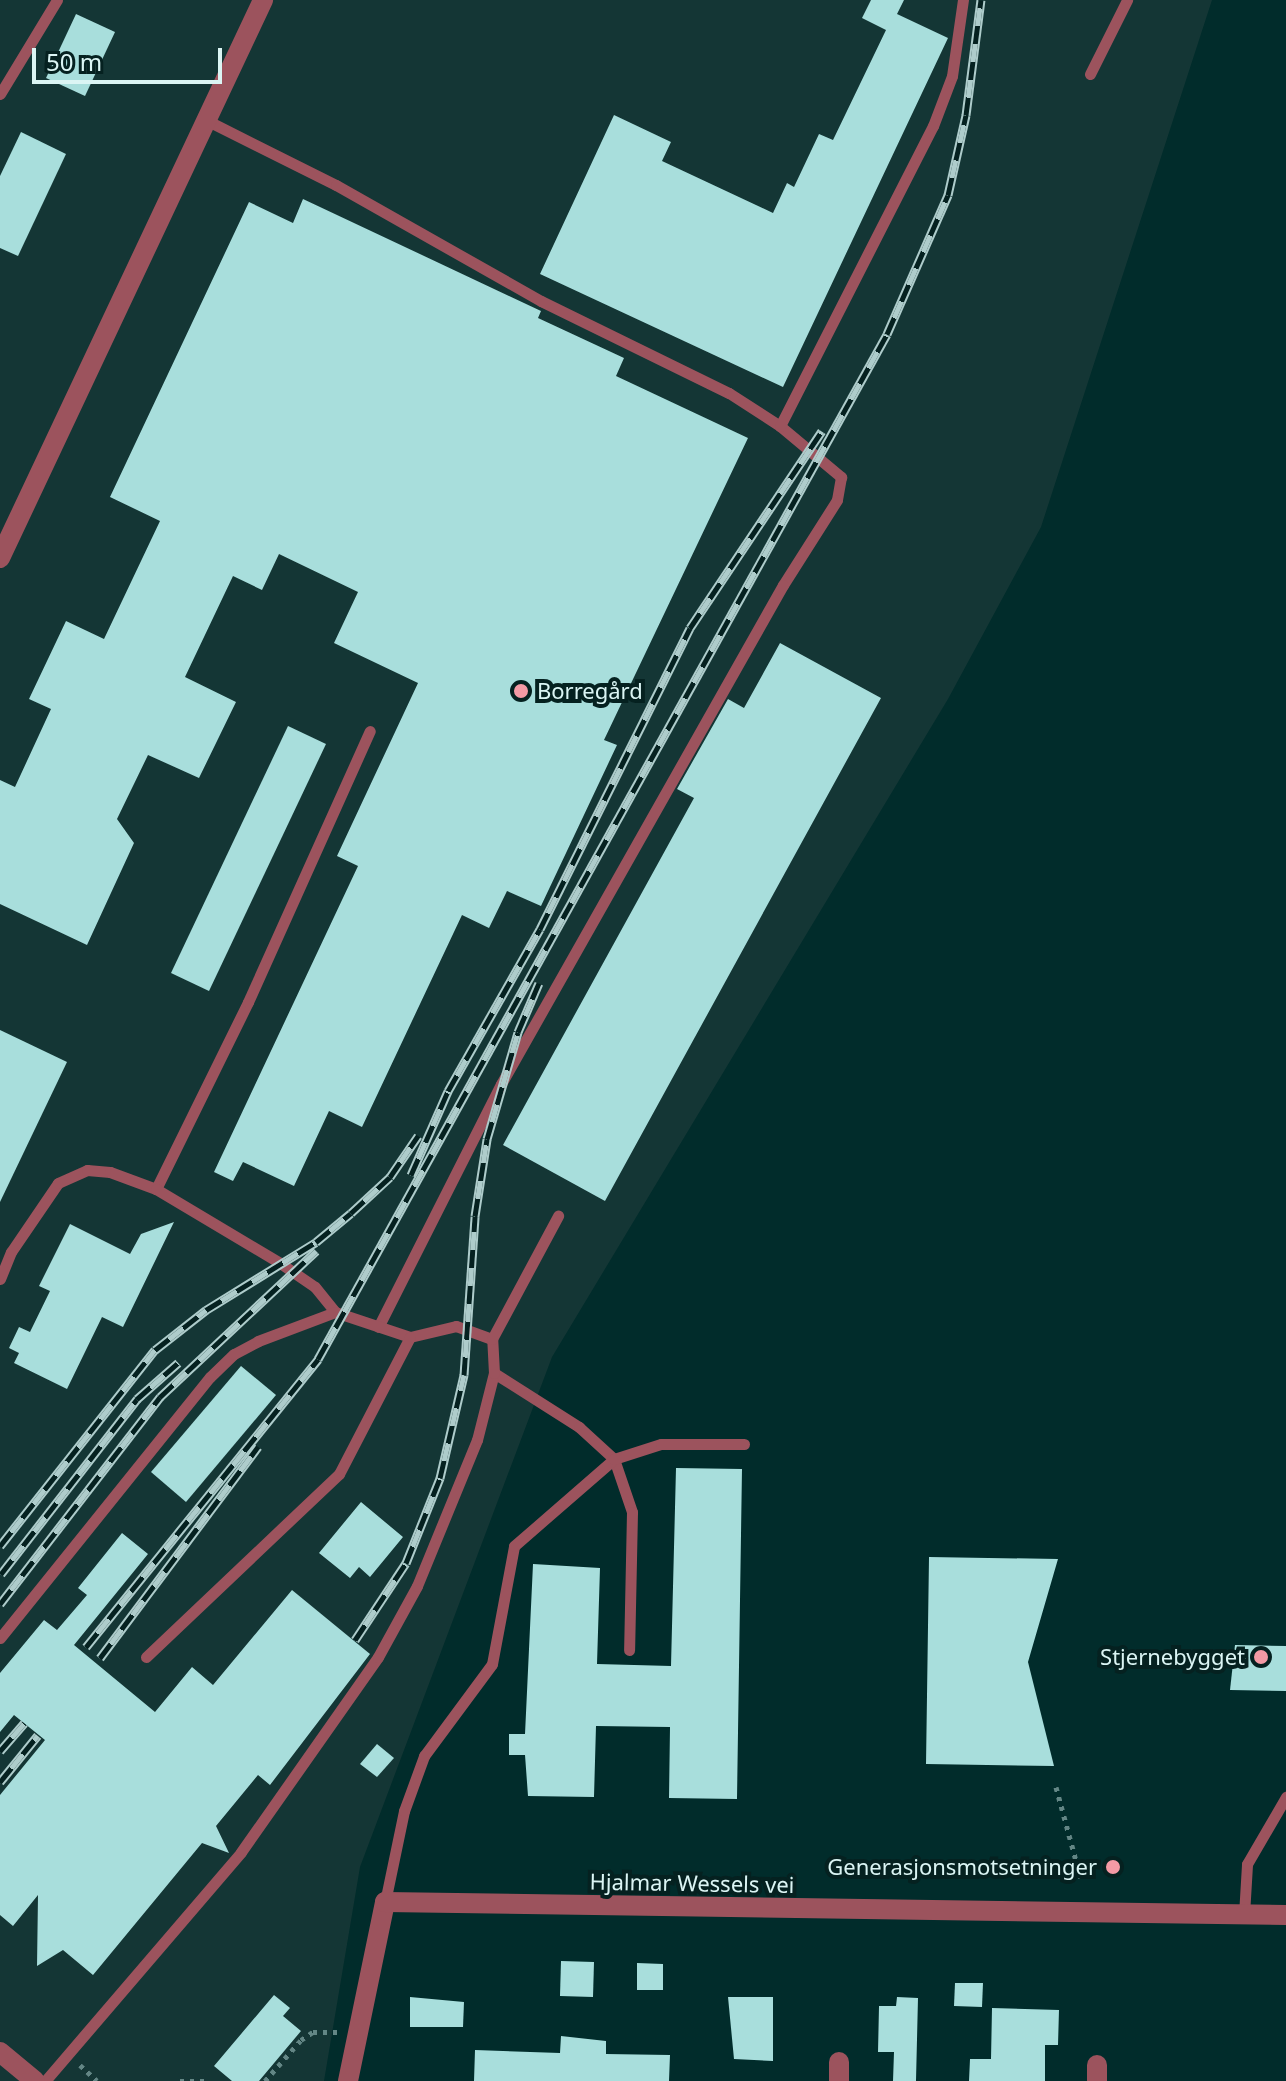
<!DOCTYPE html>
<html>
<head>
<meta charset="utf-8">
<style>
  body { margin:0 }
  #map { position:relative; width:1286px; height:2081px; overflow:hidden; background:#012c2b; font-family:"Noto Sans",sans-serif }
  div>[style] { position:absolute }
  .built>* { inset:0; background:#143635 }
  .building>* { inset:0; background:#a8dedc }
  .path>* { height:5px; margin-top:-2.5px; transform-origin:0; background:repeating-linear-gradient(90deg,#638685 0 4px,transparent 0 10px) }
  .service>* { height:11px; margin:-5.5px; padding:0 5.5px; transform-origin:5.5px; border-radius:5.5px; background:#9c535d }
  .minor>* { height:20px; margin:-10px; padding:0 10px; transform-origin:10px; border-radius:10px; background:#9c535d }
  .rail>* { height:9px; margin-top:-4.5px; transform-origin:0; background:repeating-linear-gradient(90deg,#052120 0 18px,#aecccb 0 36px); box-sizing:border-box; border-block:2px solid #aecccb }
  .dots>* { width:22px; height:22px; translate:-50% -50%; box-sizing:border-box; border:4px solid #052120; border-radius:50% }
  span { translate:-50% -50%; white-space:nowrap; text-align:center; line-height:1.15; -webkit-text-stroke:8px #052120; paint-order:stroke }
  .poi-label { font-size:22px; color:#dbf5f4 }
  .left { translate:0 -50%; text-align:left }
  .right { translate:-100% -50%; text-align:right }
  .street-label { font-size:22px; color:#dbf5f4 }
  .scale { position:absolute; left:32px; top:48px; width:190px; height:36px; box-sizing:border-box; border:4px solid #dbf5f4; border-top:0; padding-left:10px; font-size:24px; line-height:28px; white-space:nowrap; color:#dbf5f4; -webkit-text-stroke:6px #052120; paint-order:stroke }
</style>
</head>
<body>
<div id="map">
  <div class="built">
    <div style="clip-path:polygon(0 0,1212px 0,1041px 527px,948px 699px,552px 1357px,360px 1867px,324px 2081px,0 2081px)"></div>
  </div>
  <div class="building">
    <div style="clip-path:polygon(871px 0,904px 0,897px 14px,948px 38px,783px 387px,540px 274px,614px 115px,671px 142px,662px 161px,773px 213px,787px 183px,794px 187px,819px 134px,833px 140px,886px 30px,862px 18px)"></div>
    <div style="clip-path:polygon(76px 14px,115px 32px,85px 96px,46px 78px)"></div>
    <div style="clip-path:polygon(21px 132px,66px 154px,18px 256px,0 248px,0 176px)"></div>
    <div style="clip-path:polygon(303px 199px,541px 311px,538px 318px,624px 358px,616px 376px,748px 438px,604px 740px,617px 745px,541px 906px,507px 891px,489px 928px,462px 915px,362px 1127px,329px 1111px,294px 1186px,243px 1162px,233px 1181px,214px 1172px,358px 866px,337px 856px,418px 683px,334px 643px,358px 592px,279px 554px,262px 590px,233px 576px,185px 677px,236px 702px,199px 778px,148px 755px,117px 819px,134px 843px,87px 945px,0 904px,0 780px,15px 787px,51px 709px,29px 699px,66px 621px,104px 639px,160px 521px,110px 497px,249px 202px,293px 223px)"></div>
    <div style="clip-path:polygon(780px 643px,881px 698px,605px 1201px,503px 1145px,694px 798px,677px 789px,728px 699px,744px 708px)"></div>
    <div style="clip-path:polygon(288px 726px,326px 744px,209px 991px,171px 973px)"></div>
    <div style="clip-path:polygon(0 1030px,67px 1062px,0 1202px)"></div>
    <div style="clip-path:polygon(174px 1222px,123px 1327px,102px 1317px,67px 1389px,14px 1363px,19px 1353px,9px 1348px,19px 1327px,30px 1332px,50px 1291px,39px 1286px,70px 1224px,130px 1254px,141px 1234px)"></div>
    <div style="clip-path:polygon(241px 1366px,276px 1395px,186px 1502px,151px 1472px)"></div>
    <div style="clip-path:polygon(676px 1468px,742px 1469px,737px 1799px,669px 1798px,670px 1727px,596px 1726px,594px 1797px,528px 1796px,525px 1755px,509px 1755px,509px 1734px,525px 1734px,533px 1564px,600px 1568px,597px 1664px,671px 1666px)"></div>
    <div style="clip-path:polygon(361px 1502px,403px 1537px,370px 1577px,359px 1567px,350px 1578px,319px 1553px)"></div>
    <div style="clip-path:polygon(122px 1533px,148px 1554px,74px 1645px,155px 1712px,192px 1667px,213px 1685px,292px 1590px,370px 1654px,270px 1785px,258px 1775px,216px 1826px,229px 1853px,202px 1843px,93px 1975px,63px 1950px,37px 1966px,38px 1895px,13px 1926px,0 1915px,0 1795px,45px 1740px,14px 1715px,0 1732px,0 1673px,44px 1620px,57px 1630px,87px 1595px,78px 1588px)"></div>
    <div style="clip-path:polygon(929px 1557px,1058px 1559px,1028px 1662px,1054px 1766px,926px 1764px)"></div>
    <div style="clip-path:polygon(1235px 1645px,1286px 1646px,1286px 1691px,1230px 1690px)"></div>
    <div style="clip-path:polygon(377px 1744px,394px 1758px,377px 1777px,360px 1764px)"></div>
    <div style="clip-path:polygon(561px 1961px,594px 1962px,593px 1997px,560px 1996px)"></div>
    <div style="clip-path:polygon(637px 1963px,663px 1964px,663px 1990px,637px 1990px)"></div>
    <div style="clip-path:polygon(955px 1983px,983px 1983px,982px 2007px,954px 2006px)"></div>
    <div style="clip-path:polygon(274px 1995px,290px 2008px,283px 2016px,301px 2031px,259px 2081px,232px 2081px,214px 2066px)"></div>
    <div style="clip-path:polygon(410px 1997px,464px 2002px,463px 2027px,410px 2027px)"></div>
    <div style="clip-path:polygon(728px 1997px,773px 1997px,773px 2061px,734px 2059px)"></div>
    <div style="clip-path:polygon(897px 1997px,918px 1998px,916px 2081px,893px 2081px,894px 2052px,878px 2052px,879px 2006px,896px 2006px)"></div>
    <div style="clip-path:polygon(992px 2008px,1059px 2010px,1058px 2045px,1045px 2045px,1045px 2081px,969px 2081px,970px 2059px,991px 2059px)"></div>
    <div style="clip-path:polygon(561px 2036px,606px 2041px,606px 2054px,670px 2055px,669px 2081px,474px 2081px,475px 2050px,560px 2053px)"></div>
  </div>
  <div class="path">
    <div style="left:1056px;top:1787px;width:99px;rotate:74.8deg"></div>
    <div style="left:80px;top:2065px;width:23px;rotate:43deg"></div>
    <div style="left:180px;top:2081px;width:29px"></div>
    <div style="left:265px;top:2081px;width:55px;rotate:-48.7deg"></div>
    <div style="left:301px;top:2040px;width:14px;rotate:-34deg"></div>
    <div style="left:313px;top:2032px;width:26px"></div>
  </div>
  <div class="service">
    <div style="left:1090px;top:74px;width:83px;rotate:-63.4deg"></div>
    <div style="left:0;top:94px;width:110px;rotate:-58.8deg"></div>
    <div style="left:206px;top:120px;width:145px;rotate:26.6deg"></div>
    <div style="left:336px;top:185px;width:236px;rotate:29.5deg"></div>
    <div style="left:541px;top:301px;width:209px;rotate:26.1deg"></div>
    <div style="left:729px;top:393px;width:61px;rotate:32.9deg"></div>
    <div style="left:780px;top:426px;width:80px;rotate:39.9deg"></div>
    <div style="left:841px;top:477px;width:23px;rotate:100deg"></div>
    <div style="left:837px;top:500px;width:101px;rotate:122.4deg"></div>
    <div style="left:783px;top:585px;width:573px;rotate:119.47deg"></div>
    <div style="left:501px;top:1084px;width:272px;rotate:116.8deg"></div>
    <div style="left:780px;top:426px;width:337px;rotate:-63deg"></div>
    <div style="left:933px;top:126px;width:53px;rotate:-69.2deg"></div>
    <div style="left:952px;top:76px;width:77px;rotate:-81.8deg"></div>
    <div style="left:156px;top:1189px;width:208px;rotate:-63.8deg"></div>
    <div style="left:248px;top:1002px;width:297px;rotate:-65.8deg"></div>
    <div style="left:0;top:1279px;width:29px;rotate:-68deg"></div>
    <div style="left:11px;top:1252px;width:83px;rotate:-55.7deg"></div>
    <div style="left:58px;top:1183px;width:32px;rotate:-24deg"></div>
    <div style="left:87px;top:1170px;width:23px;rotate:5deg"></div>
    <div style="left:110px;top:1172px;width:49px;rotate:20.3deg"></div>
    <div style="left:156px;top:1189px;width:144px;rotate:30.8deg"></div>
    <div style="left:280px;top:1263px;width:42px;rotate:34.4deg"></div>
    <div style="left:315px;top:1287px;width:32px;rotate:51deg"></div>
    <div style="left:335px;top:1312px;width:79px;rotate:18.4deg"></div>
    <div style="left:410px;top:1337px;width:47px;rotate:-13.4deg"></div>
    <div style="left:456px;top:1326px;width:38px;rotate:20deg"></div>
    <div style="left:494px;top:1373px;width:101px;rotate:32.4deg"></div>
    <div style="left:579px;top:1427px;width:47px;rotate:42.4deg"></div>
    <div style="left:614px;top:1459px;width:56px;rotate:71.2deg"></div>
    <div style="left:632px;top:1512px;width:138px;rotate:91.2deg"></div>
    <div style="left:0;top:1638px;width:335px;rotate:-51.2deg"></div>
    <div style="left:210px;top:1377px;width:33px;rotate:-44deg"></div>
    <div style="left:234px;top:1354px;width:27px;rotate:-28deg"></div>
    <div style="left:258px;top:1341px;width:82px;rotate:-20.6deg"></div>
    <div style="left:146px;top:1657px;width:266px;rotate:-43.5deg"></div>
    <div style="left:339px;top:1474px;width:154px;rotate:-62.6deg"></div>
    <div style="left:385px;top:1902px;width:93px;rotate:-78.2deg"></div>
    <div style="left:404px;top:1811px;width:59px;rotate:-70deg"></div>
    <div style="left:424px;top:1756px;width:114px;rotate:-53.5deg"></div>
    <div style="left:492px;top:1664px;width:120px;rotate:-79.4deg"></div>
    <div style="left:514px;top:1546px;width:133px;rotate:-41deg"></div>
    <div style="left:614px;top:1459px;width:49px;rotate:-17.7deg"></div>
    <div style="left:661px;top:1444px;width:83px"></div>
    <div style="left:1244px;top:1915px;width:51px;rotate:-86.6deg"></div>
    <div style="left:1247px;top:1864px;width:78px;rotate:-59.8deg"></div>
    <div style="left:45px;top:2081px;width:301px;rotate:-49.4deg"></div>
    <div style="left:241px;top:1852px;width:238px;rotate:-54.9deg"></div>
    <div style="left:378px;top:1657px;width:81px;rotate:-61.2deg"></div>
    <div style="left:417px;top:1586px;width:158px;rotate:-67.7deg"></div>
    <div style="left:477px;top:1440px;width:69px;rotate:-75.8deg"></div>
    <div style="left:494px;top:1373px;width:34px;rotate:-93deg"></div>
    <div style="left:492px;top:1339px;width:140px;rotate:-61.8deg"></div>
  </div>
  <div class="minor">
    <div style="left:0;top:558px;width:617px;rotate:-64.76deg"></div>
    <div style="left:0;top:2052px;width:45px;rotate:39.6deg"></div>
    <div style="left:839px;top:2062px;width:19px;rotate:90deg"></div>
    <div style="left:1097px;top:2065px;width:16px;rotate:90deg"></div>
    <div style="left:348px;top:2081px;width:183px;rotate:-78.3deg"></div>
    <div style="left:385px;top:1902px;width:901px;rotate:0.83deg"></div>
  </div>
  <div class="rail">
    <div style="left:411px;top:1175px;width:92px;rotate:-66.2deg"></div>
    <div style="left:448px;top:1091px;width:186px;rotate:-60.4deg"></div>
    <div style="left:540px;top:929px;width:336px;rotate:-63.5deg"></div>
    <div style="left:690px;top:628px;width:237px;rotate:-56.2deg"></div>
    <div style="left:0;top:1546px;width:250px;rotate:-51.7deg"></div>
    <div style="left:155px;top:1350px;width:65px;rotate:-38.1deg"></div>
    <div style="left:206px;top:1310px;width:129px;rotate:-31.7deg"></div>
    <div style="left:316px;top:1242px;width:45px;rotate:-39.6deg"></div>
    <div style="left:351px;top:1213px;width:53px;rotate:-42.7deg"></div>
    <div style="left:390px;top:1177px;width:50px;rotate:-55.7deg"></div>
    <div style="left:1px;top:1574px;width:222px;rotate:-52.1deg"></div>
    <div style="left:137px;top:1399px;width:55px;rotate:-41.3deg"></div>
    <div style="left:0;top:1604px;width:262px;rotate:-52.3deg"></div>
    <div style="left:160px;top:1397px;width:214px;rotate:-43.1deg"></div>
    <div style="left:355px;top:1640px;width:92px;rotate:-56.5deg"></div>
    <div style="left:406px;top:1563px;width:92px;rotate:-68.2deg"></div>
    <div style="left:440px;top:1478px;width:106px;rotate:-76.9deg"></div>
    <div style="left:464px;top:1375px;width:159px;rotate:-86deg"></div>
    <div style="left:475px;top:1216px;width:78px;rotate:-81.1deg"></div>
    <div style="left:487px;top:1139px;width:111px;rotate:-73.8deg"></div>
    <div style="left:518px;top:1032px;width:53px;rotate:-66.8deg"></div>
    <div style="left:86px;top:1647px;width:370px;rotate:-51.1deg"></div>
    <div style="left:318px;top:1359px;width:1172px;rotate:-60.96deg"></div>
    <div style="left:887px;top:334px;width:152px;rotate:-66.3deg"></div>
    <div style="left:948px;top:195px;width:82px;rotate:-77.3deg"></div>
    <div style="left:966px;top:115px;width:116px;rotate:-82.6deg"></div>
    <div style="left:100px;top:1658px;width:264px;rotate:-53.2deg"></div>
    <div style="left:0;top:1751px;width:37px;rotate:-49deg"></div>
    <div style="left:0;top:1782px;width:60px;rotate:-51deg"></div>
  </div>
  <div class="dots">
    <div style="left:521px;top:691px;background:#f49aa5"></div>
    <div style="left:1261px;top:1657px;background:#f49aa5"></div>
    <div style="left:1113px;top:1867px;background:#f49aa5"></div>
  </div>
  <div class="poi-label">
    <span class="left" style="left:537px;top:691px">Borregård</span>
    <span class="right" style="left:1245px;top:1657px">Stjernebygget</span>
    <span class="right" style="left:1097px;top:1867px">Generasjonsmotsetninger</span>
  </div>
  <div class="street-label">
    <span style="left:692px;top:1883px;rotate:1deg">Hjalmar Wessels vei</span>
  </div>
  <div class="scale">50 m</div>
</div>
</body>
</html>
